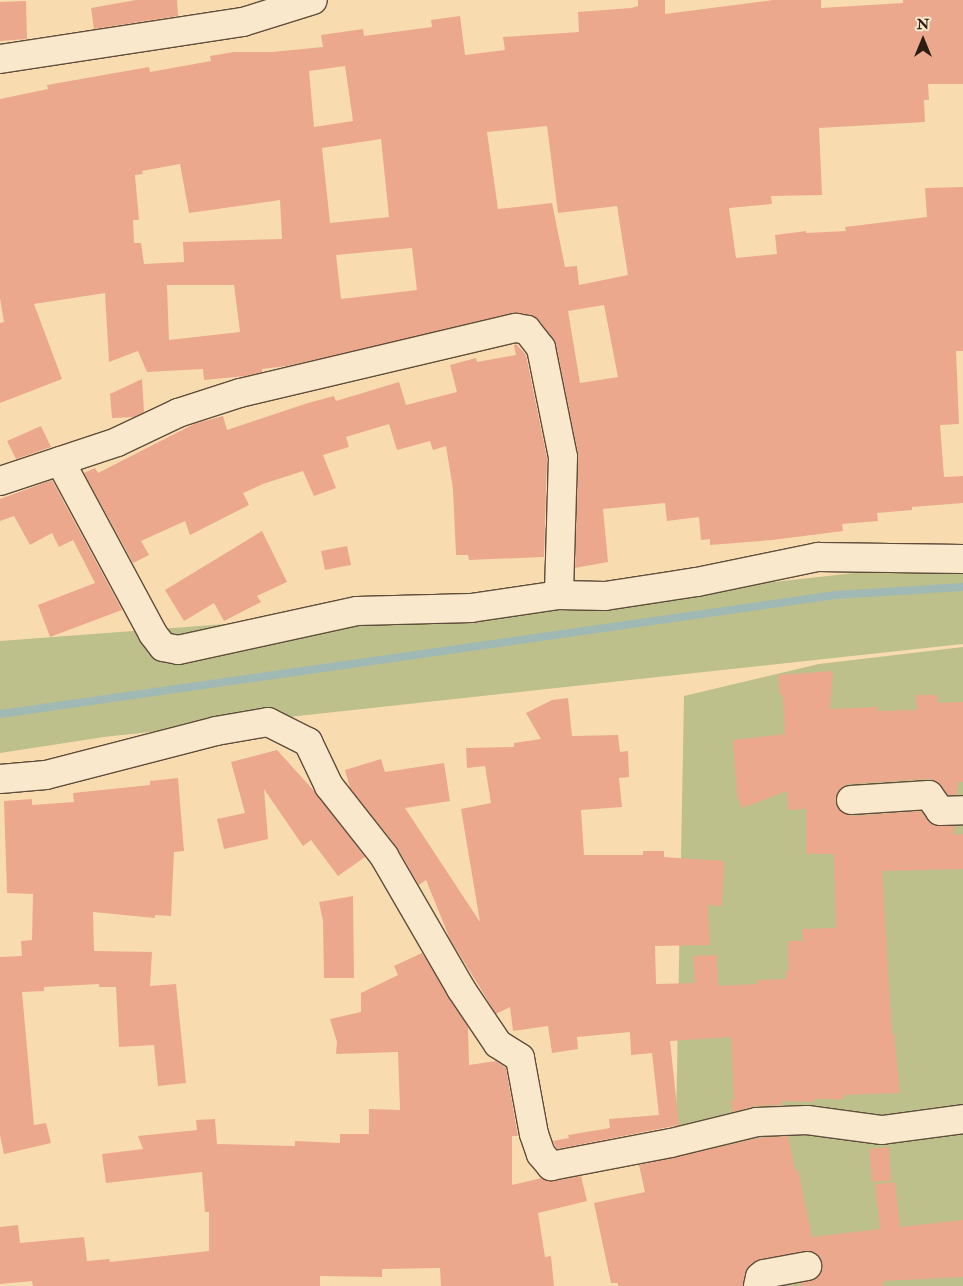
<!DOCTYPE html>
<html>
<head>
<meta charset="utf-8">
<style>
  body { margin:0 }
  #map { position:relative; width:963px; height:1286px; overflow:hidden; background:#f8dcb0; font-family:"IM FELL Double Pica",serif }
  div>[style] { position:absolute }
  .green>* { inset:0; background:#bdc08b }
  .stream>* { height:8px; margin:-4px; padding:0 4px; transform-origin:4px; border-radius:4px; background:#a1b9b5 }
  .building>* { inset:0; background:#eca88c }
  .roads { filter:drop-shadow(1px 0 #5f4d3b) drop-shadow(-1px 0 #5f4d3b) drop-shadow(0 1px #5f4d3b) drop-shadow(0 -1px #5f4d3b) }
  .minor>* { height:28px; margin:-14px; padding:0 14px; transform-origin:14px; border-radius:14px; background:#fae8cc }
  span { translate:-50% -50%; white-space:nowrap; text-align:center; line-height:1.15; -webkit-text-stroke:5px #fae8cc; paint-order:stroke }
  .north { position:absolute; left:898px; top:15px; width:50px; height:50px; -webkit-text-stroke:4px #fae8cc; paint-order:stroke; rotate:0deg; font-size:14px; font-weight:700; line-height:20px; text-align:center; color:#2c1d14 }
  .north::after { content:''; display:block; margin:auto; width:18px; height:22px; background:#2c1d14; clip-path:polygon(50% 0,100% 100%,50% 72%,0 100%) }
</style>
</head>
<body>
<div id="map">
  <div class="green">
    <div style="clip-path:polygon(963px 561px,963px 644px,104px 737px,0 753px,0 641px,747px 585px)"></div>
    <div style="clip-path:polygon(963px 647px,963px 1286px,673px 1286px,684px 696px,819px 664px)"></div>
  </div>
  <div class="stream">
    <div style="left:0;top:714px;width:844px;rotate:-8.1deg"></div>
    <div style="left:836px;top:595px;width:127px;rotate:-3.6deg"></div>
  </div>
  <div class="building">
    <div style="clip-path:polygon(136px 0,177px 0,178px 16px,94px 29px,91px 8px)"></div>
    <div style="clip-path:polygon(evenodd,638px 0,665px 0,665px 14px,773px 0,821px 0,821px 8px,903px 3px,903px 0,963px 0,963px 84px,928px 84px,929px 100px,924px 100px,925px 122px,819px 128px,822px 195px,771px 196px,772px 204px,729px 208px,736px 258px,777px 254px,775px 235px,806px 231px,806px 233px,846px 231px,845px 227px,927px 217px,925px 188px,963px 187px,963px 351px,956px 351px,959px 424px,940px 425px,944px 477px,963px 476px,963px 503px,912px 507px,912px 510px,877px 513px,878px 521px,842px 524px,843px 531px,772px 540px,710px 545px,710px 539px,701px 540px,699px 517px,667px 521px,665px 503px,603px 509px,608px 562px,575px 568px,578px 454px,556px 345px,539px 320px,530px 315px,519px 313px,287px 366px,262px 369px,262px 372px,246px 376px,204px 380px,203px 369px,147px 372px,138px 351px,109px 362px,105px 293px,34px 304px,62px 379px,0 403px,0 323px,4px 322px,0 298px,0 99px,48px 89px,47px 85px,149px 67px,150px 72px,211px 61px,210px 56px,234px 52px,272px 52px,323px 47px,321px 35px,363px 29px,364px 36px,432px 27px,431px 20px,460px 16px,465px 55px,505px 50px,503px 37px,579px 32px,578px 12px,631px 8px,638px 6px,638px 0,345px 66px,353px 121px,314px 127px,309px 71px,345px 66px,638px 0,547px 126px,558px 213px,617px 206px,628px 275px,579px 285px,577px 266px,565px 267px,552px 203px,498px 209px,487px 132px,547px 126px,638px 0,381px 139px,389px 217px,330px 223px,322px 148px,381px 139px,638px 0,180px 164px,189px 213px,280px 200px,282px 239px,183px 242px,184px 262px,144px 264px,141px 243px,134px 243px,133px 220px,139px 220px,135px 175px,143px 174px,142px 171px,180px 164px,638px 0,412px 248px,417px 290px,341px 299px,336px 255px,412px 248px,638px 0,167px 285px,234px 285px,240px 332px,169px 340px,167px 285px,638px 0,604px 305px,618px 377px,580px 383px,568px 311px,604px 305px)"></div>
    <div style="clip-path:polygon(26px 1px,27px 39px,0 41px,0 2px)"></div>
    <div style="clip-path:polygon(516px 344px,526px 355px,547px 458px,544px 557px,469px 560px,468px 555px,456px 555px,453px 489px,446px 446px,433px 450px,430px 441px,397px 450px,389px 424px,346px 437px,349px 447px,323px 455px,336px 488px,314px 496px,303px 471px,263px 484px,243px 493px,249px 505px,190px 535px,185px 521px,141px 541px,149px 555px,133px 563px,84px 473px,95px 468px,98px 473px,194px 424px,223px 416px,227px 430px,308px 403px,334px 396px,336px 401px,399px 382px,406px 405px,457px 392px,450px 365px,476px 358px,477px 362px,516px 355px,514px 345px)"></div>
    <div style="clip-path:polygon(142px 379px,144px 412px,134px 417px,112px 418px,110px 394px)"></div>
    <div style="clip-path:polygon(41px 426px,51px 447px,16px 459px,7px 441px)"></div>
    <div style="clip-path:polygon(52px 480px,122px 610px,50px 637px,38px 605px,95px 583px,73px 540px,59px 547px,52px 533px,30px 545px,14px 516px,0 521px,0 499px)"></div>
    <div style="clip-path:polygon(262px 531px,287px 582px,257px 596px,261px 602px,224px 621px,214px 603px,184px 621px,165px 590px)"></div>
    <div style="clip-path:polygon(347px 546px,351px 565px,325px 570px,321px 551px)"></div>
    <div style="clip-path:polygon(833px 671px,830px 709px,877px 707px,877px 711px,917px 710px,916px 695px,937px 695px,937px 703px,963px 702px,963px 782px,958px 782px,957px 795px,948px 795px,936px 781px,928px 779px,850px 784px,842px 787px,837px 794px,835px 801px,838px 809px,845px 814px,852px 816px,921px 811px,933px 825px,955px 826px,954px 835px,963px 834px,963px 869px,882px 871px,892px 1034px,894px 1033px,900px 1093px,843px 1095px,843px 1099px,814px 1099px,814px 1102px,781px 1101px,782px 1105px,756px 1106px,732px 1112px,731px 1100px,734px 1100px,731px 1037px,670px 1041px,679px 1125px,557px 1149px,553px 1141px,569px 1138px,568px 1135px,610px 1128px,609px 1119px,659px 1115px,652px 1053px,631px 1055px,630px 1032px,577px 1037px,578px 1049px,552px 1053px,548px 1026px,513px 1031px,510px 1007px,496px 1014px,450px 939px,426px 880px,419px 885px,396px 846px,350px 788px,345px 770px,381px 759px,385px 772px,444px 763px,450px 801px,405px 808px,480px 922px,461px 809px,491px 803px,485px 766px,467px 768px,466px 748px,514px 747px,514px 743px,541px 739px,526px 713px,552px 700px,568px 698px,572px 736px,618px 735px,620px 752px,628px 751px,629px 777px,619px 778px,622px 807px,581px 810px,584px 855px,643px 855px,643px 851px,664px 851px,664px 857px,724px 861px,722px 906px,708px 905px,710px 945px,655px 946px,656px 984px,695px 983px,693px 956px,717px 955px,718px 986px,758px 984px,757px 980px,786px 979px,786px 971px,789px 971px,788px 941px,803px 941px,802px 929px,836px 928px,834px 854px,806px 854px,806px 809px,788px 810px,787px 791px,742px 808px,737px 795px,733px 740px,785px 734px,783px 695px,780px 695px,778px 675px)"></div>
    <div style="clip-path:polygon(277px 750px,315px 792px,365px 857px,338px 876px,311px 840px,303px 846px,264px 789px,268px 839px,224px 849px,217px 819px,245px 813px,231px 762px)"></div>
    <div style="clip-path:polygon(178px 778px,184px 851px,174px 852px,171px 916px,155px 915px,155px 918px,93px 912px,94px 951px,152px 952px,150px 986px,176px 984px,186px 1083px,158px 1086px,154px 1045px,119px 1047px,116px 987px,99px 987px,99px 984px,44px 987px,44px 991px,22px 992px,34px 1125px,46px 1123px,51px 1143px,4px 1154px,0 1135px,0 957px,22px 956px,21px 941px,32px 940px,33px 894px,7px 893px,4px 801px,32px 799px,32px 805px,74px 802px,73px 793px,150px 785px,150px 781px)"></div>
    <div style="clip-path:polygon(353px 896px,354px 978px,324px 978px,323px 921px,319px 902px)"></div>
    <div style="clip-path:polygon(422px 953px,468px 1027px,469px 1065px,496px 1061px,506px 1068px,518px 1136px,512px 1136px,512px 1185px,542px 1178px,554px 1181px,581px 1176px,587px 1201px,538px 1213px,545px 1257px,551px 1256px,554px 1286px,441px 1286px,440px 1268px,382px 1269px,382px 1277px,320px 1276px,320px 1286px,33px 1286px,32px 1281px,0 1284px,0 1227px,18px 1225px,20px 1243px,84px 1237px,87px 1261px,109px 1259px,110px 1262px,209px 1251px,209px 1212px,205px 1212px,202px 1172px,106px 1183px,102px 1154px,143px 1149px,138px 1136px,197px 1130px,196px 1120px,215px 1119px,217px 1144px,295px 1146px,295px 1141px,340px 1143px,340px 1134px,369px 1134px,369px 1109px,400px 1110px,398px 1052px,336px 1054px,337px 1042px,330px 1019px,361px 1012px,361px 993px,398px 975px,394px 966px)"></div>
    <div style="clip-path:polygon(788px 1136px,795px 1171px,798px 1170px,812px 1237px,880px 1229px,875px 1184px,895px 1182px,900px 1227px,963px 1220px,963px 1277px,883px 1281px,883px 1286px,802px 1286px,801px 1283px,817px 1278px,822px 1271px,822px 1263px,819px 1256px,812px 1251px,805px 1251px,755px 1262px,745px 1273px,743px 1286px,618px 1286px,618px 1283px,611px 1283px,594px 1203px,645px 1192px,639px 1165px,759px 1138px)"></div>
    <div style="clip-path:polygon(889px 1147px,891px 1180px,872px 1182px,869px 1149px)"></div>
  </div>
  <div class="roads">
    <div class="minor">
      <div style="left:0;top:59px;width:246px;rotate:-8.7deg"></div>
      <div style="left:243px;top:22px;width:73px;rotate:-17.4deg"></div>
      <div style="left:60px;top:461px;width:196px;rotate:61.7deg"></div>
      <div style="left:153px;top:634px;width:16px;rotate:52deg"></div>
      <div style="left:163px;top:647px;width:15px;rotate:11deg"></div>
      <div style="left:178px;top:650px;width:183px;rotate:-12.3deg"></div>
      <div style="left:357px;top:611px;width:114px;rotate:-1.5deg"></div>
      <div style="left:471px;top:608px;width:89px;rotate:-8.4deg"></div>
      <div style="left:559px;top:595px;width:46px;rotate:1.2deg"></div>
      <div style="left:605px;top:596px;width:93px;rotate:-8.7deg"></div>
      <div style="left:697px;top:582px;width:124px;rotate:-11.7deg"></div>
      <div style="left:818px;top:557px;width:145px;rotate:0.8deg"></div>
      <div style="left:0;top:481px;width:123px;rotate:-18.4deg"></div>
      <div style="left:117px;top:442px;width:68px;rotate:-25.4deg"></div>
      <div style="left:178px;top:413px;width:65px;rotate:-17.9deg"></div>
      <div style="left:240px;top:393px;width:284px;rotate:-13.3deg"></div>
      <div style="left:516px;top:328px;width:11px;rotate:10deg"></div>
      <div style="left:527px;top:330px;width:23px;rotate:52deg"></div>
      <div style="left:541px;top:348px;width:111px;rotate:78.6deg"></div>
      <div style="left:563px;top:457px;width:138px;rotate:91.7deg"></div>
      <div style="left:0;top:779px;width:46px;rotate:-5deg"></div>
      <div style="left:46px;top:775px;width:176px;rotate:-14.5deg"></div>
      <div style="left:216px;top:731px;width:53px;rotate:-9.8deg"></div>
      <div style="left:268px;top:722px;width:45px;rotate:26.6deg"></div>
      <div style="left:308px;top:742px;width:49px;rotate:64.5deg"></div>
      <div style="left:329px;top:786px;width:89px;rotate:51.8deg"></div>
      <div style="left:384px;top:856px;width:154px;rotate:59.9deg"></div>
      <div style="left:461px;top:989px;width:66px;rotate:56.1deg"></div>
      <div style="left:498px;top:1044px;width:26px;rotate:32deg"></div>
      <div style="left:520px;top:1058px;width:77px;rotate:79.6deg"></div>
      <div style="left:534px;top:1134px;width:21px;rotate:71deg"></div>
      <div style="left:541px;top:1154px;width:16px;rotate:50deg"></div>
      <div style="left:551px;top:1166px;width:122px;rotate:-10.9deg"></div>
      <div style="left:671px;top:1143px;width:89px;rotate:-13.7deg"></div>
      <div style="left:757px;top:1122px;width:50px;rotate:-2.3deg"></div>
      <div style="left:807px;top:1120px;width:76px;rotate:7.6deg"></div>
      <div style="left:882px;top:1130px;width:82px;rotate:-7.7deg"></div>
      <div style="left:851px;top:800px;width:78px;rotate:-3.7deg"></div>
      <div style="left:929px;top:795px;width:19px;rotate:55deg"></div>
      <div style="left:940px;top:811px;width:23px;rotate:-2deg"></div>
      <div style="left:758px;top:1286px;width:9px;rotate:-77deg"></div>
      <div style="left:760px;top:1277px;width:5px;rotate:-37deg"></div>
      <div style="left:764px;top:1274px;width:44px;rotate:-10.5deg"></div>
    </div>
  </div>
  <div class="north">N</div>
</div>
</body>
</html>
